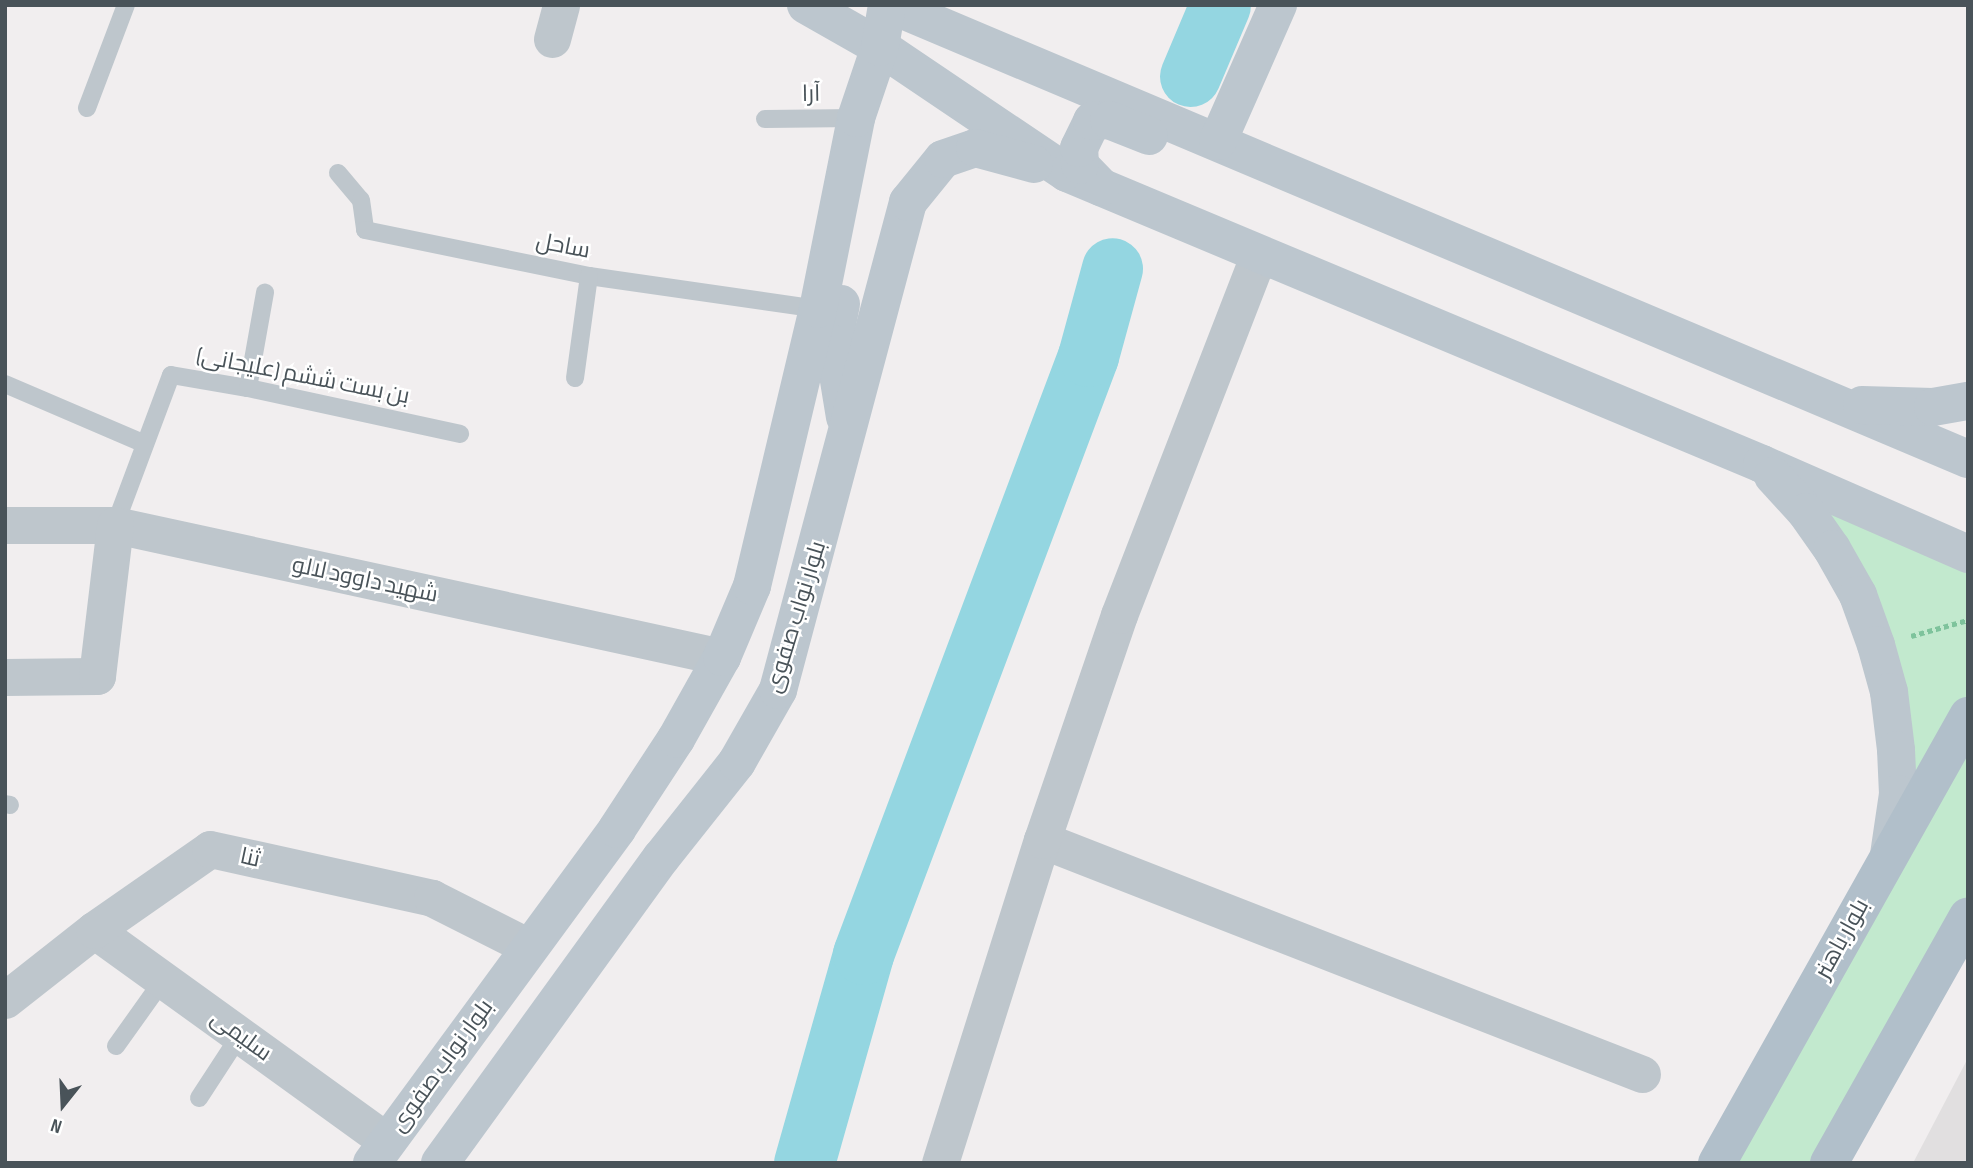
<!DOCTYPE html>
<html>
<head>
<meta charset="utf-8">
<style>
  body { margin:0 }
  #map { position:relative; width:1973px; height:1168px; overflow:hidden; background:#f1eeef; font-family:"Sofia Sans Condensed",Cairo,sans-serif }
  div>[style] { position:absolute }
  .education>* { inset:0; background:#e1dfe0 }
  .green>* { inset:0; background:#c2e9ce }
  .river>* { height:61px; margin:-30.5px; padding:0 30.5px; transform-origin:30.5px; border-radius:30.5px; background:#94d6e1 }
  .path>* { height:4.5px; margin-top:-2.25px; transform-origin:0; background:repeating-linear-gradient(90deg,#7ec39c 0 5px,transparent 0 8.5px) }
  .lane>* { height:18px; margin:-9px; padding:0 9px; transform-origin:9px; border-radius:9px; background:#bec6cc }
  .street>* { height:37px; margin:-18.5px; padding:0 18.5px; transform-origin:18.5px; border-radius:18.5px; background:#bec6cc }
  .secondary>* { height:38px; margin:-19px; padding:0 19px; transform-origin:19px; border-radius:19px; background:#bcc6ce }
  .primary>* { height:38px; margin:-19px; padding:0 19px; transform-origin:19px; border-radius:19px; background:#b1bfca }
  span { translate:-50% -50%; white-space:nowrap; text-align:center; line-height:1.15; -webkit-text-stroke:5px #fff; paint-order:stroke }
  .street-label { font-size:23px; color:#495359 }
  .frame { position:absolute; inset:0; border:7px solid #495359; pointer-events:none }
  .north { position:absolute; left:28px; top:1070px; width:70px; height:70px; -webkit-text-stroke:5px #fff; paint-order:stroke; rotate:198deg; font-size:19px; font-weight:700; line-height:28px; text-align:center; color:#495359 }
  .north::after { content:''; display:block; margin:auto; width:24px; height:32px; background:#495359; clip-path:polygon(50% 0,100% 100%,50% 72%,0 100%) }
</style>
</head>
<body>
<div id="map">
  <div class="education">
    <div style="clip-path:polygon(1968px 1058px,1968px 1163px,1913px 1163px)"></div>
  </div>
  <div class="green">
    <div style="clip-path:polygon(1762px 464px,1968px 554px,1968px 916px,1829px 1163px,1717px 1163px,1889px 856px,1876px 645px)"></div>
  </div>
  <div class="river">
    <div style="left:1190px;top:76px;width:77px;rotate:-67.1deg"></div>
    <div style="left:804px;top:1163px;width:217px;rotate:-74.2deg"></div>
    <div style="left:863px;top:954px;width:639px;rotate:-69.38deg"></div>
    <div style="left:1088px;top:356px;width:91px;rotate:-74.7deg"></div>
  </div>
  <div class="path">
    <div style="left:1911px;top:636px;width:59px;rotate:-15.7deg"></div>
  </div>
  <div class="lane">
    <div style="left:87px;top:108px;width:110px;rotate:-69.3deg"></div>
    <div style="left:765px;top:119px;width:91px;rotate:-0.6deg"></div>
    <div style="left:338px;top:173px;width:35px;rotate:50deg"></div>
    <div style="left:361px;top:200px;width:30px;rotate:82deg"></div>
    <div style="left:365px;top:230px;width:229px;rotate:11.6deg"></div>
    <div style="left:589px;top:276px;width:231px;rotate:8.2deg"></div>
    <div style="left:575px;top:378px;width:103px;rotate:-82.2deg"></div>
    <div style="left:5px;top:384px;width:152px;rotate:23.2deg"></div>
    <div style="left:248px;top:388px;width:97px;rotate:-79.9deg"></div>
    <div style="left:115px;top:525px;width:160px;rotate:-69.5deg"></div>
    <div style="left:171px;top:375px;width:78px;rotate:9.6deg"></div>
    <div style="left:248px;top:388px;width:217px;rotate:12.2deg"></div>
    <div style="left:5px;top:804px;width:5px;rotate:11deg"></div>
    <div style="left:116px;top:1046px;width:81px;rotate:-54.5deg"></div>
    <div style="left:199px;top:1098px;width:75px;rotate:-56.9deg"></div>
  </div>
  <div class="street">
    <div style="left:552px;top:39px;width:35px;rotate:-75deg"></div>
    <div style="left:5px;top:525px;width:110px"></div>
    <div style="left:115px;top:525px;width:621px;rotate:12.27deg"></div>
    <div style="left:5px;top:677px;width:92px;rotate:-0.6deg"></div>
    <div style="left:97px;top:676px;width:152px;rotate:-83.2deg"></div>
    <div style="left:1042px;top:840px;width:644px;rotate:21.31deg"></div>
    <div style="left:94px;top:930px;width:361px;rotate:35.8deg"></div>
    <div style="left:5px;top:1000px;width:113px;rotate:-38.2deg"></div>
    <div style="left:94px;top:930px;width:141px;rotate:-34.9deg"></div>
    <div style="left:210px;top:849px;width:227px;rotate:12.4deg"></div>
    <div style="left:432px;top:898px;width:109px;rotate:26.8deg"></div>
    <div style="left:940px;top:1163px;width:339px;rotate:-72.5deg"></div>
    <div style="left:1042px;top:840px;width:238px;rotate:-71.1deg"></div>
    <div style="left:1119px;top:615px;width:387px;rotate:-68.8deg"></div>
  </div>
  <div class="secondary">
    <div style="left:806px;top:5px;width:85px;rotate:29.6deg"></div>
    <div style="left:880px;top:47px;width:225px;rotate:34deg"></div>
    <div style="left:1067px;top:173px;width:753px;rotate:22.72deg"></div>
    <div style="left:1762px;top:464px;width:225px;rotate:23.6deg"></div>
    <div style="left:891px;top:5px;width:1169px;rotate:22.86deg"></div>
    <div style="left:1218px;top:141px;width:149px;rotate:-66.2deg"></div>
    <div style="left:1101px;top:187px;width:30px;rotate:-134deg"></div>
    <div style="left:1080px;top:165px;width:17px;rotate:-93deg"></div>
    <div style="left:1079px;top:148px;width:30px;rotate:-64deg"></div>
    <div style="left:1092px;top:121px;width:17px;rotate:-3deg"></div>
    <div style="left:1109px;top:120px;width:43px;rotate:21.8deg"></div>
    <div style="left:841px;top:304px;width:41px;rotate:101.3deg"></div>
    <div style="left:833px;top:344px;width:74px;rotate:80.7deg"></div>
    <div style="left:1862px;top:405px;width:71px;rotate:1.6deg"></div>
    <div style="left:1933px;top:407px;width:36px;rotate:-10deg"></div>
    <div style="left:1773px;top:476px;width:49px;rotate:47.5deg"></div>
    <div style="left:1806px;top:512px;width:45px;rotate:54.9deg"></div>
    <div style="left:1832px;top:549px;width:53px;rotate:60.5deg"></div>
    <div style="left:1858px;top:595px;width:53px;rotate:70.2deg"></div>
    <div style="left:1876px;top:645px;width:49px;rotate:74.5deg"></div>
    <div style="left:1889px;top:692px;width:58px;rotate:83.1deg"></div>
    <div style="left:1896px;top:750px;width:44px;rotate:87.4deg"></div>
    <div style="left:1898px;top:794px;width:62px;rotate:98.4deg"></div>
    <div style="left:372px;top:1163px;width:414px;rotate:-53.7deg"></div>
    <div style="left:617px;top:829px;width:108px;rotate:-56.8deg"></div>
    <div style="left:676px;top:739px;width:94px;rotate:-60.7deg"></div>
    <div style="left:722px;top:657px;width:77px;rotate:-67.1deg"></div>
    <div style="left:752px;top:586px;width:285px;rotate:-76.6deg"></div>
    <div style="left:818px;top:309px;width:195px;rotate:-78.7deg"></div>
    <div style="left:856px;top:118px;width:75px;rotate:-71.3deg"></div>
    <div style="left:880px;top:47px;width:43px;rotate:-80.5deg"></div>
    <div style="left:440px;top:1163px;width:377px;rotate:-54.1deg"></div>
    <div style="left:661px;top:858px;width:122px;rotate:-51.6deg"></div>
    <div style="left:737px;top:762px;width:83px;rotate:-60.3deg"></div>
    <div style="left:778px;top:690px;width:505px;rotate:-75.08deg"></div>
    <div style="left:908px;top:202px;width:55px;rotate:-50.9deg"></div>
    <div style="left:943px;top:159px;width:34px;rotate:-19deg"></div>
    <div style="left:975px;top:148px;width:61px;rotate:15.2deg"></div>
  </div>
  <div class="primary">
    <div style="left:1717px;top:1163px;width:513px;rotate:-60.68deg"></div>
    <div style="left:1829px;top:1163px;width:283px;rotate:-60.6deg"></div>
  </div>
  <div class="street-label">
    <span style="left:811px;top:94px;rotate:-1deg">آرا</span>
    <span style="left:563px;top:246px;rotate:11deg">ساحل</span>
    <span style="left:303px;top:376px;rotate:11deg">بن بست ششم (علیجانی)</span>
    <span style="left:365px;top:580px;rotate:12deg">شهید داوود لالو</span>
    <span style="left:796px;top:617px;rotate:-73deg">بلوار نواب صفوی</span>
    <span style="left:250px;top:858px;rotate:12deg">ثنا</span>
    <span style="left:1842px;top:939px;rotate:-61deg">بلوار باهنر</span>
    <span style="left:241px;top:1036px;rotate:36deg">سلیمی</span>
    <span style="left:442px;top:1066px;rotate:-54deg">بلوار نواب صفوی</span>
  </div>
  <div class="frame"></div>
  <div class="north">N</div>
</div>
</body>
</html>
